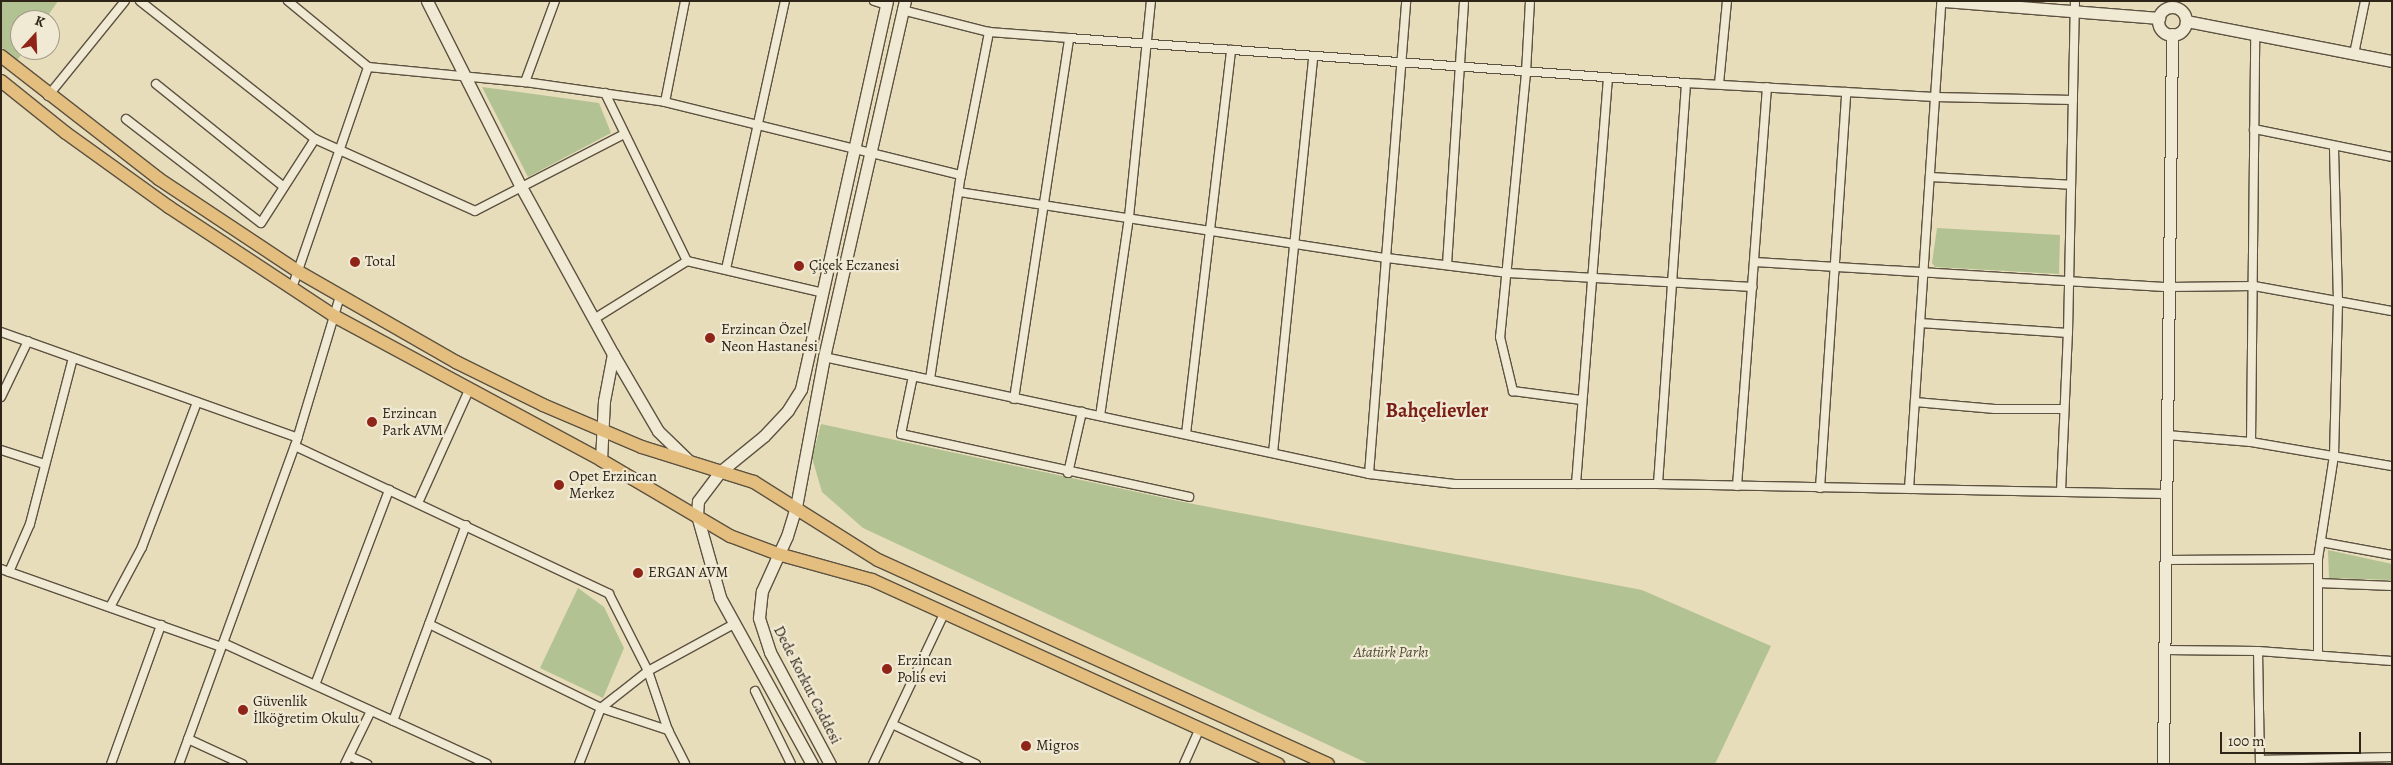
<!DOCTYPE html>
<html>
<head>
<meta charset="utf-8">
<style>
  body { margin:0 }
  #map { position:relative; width:2393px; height:765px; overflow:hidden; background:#e8ddbb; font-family:Alegreya,serif }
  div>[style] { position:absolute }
  .green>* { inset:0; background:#b3c292 }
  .roads { filter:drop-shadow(1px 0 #5d5241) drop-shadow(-1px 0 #5d5241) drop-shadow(0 1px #5d5241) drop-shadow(0 -1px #5d5241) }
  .street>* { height:8px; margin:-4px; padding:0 4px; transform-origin:4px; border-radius:4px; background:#f0e9d3 }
  .secondary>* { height:11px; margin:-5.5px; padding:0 5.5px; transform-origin:5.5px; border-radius:5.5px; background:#f0e9d3 }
  .secondary>.ring { margin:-5.5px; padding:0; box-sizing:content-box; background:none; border:11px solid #f0e9d3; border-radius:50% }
  .primary>* { height:12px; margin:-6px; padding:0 6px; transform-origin:6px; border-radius:6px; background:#e4be7e }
  .dots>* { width:14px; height:14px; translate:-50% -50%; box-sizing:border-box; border:2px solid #f0e9d3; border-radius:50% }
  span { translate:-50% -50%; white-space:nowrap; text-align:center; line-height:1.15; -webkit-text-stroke:4.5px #f0e9d3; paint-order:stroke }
  .poi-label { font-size:15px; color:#2f2418 }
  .left { translate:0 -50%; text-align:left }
  .park-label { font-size:15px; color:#504c36; font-style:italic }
  .street-label { font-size:15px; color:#2f2418 }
  .district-label { font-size:20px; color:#7a1f14; font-weight:700 }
  .frame { position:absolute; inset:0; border:2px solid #2f2418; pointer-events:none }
  .north { position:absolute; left:10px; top:10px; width:50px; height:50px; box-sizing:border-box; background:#f0e9d3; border:1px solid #a39a88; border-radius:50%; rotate:20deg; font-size:14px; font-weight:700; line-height:20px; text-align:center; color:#2f2418 }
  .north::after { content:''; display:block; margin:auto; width:18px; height:22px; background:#8f2418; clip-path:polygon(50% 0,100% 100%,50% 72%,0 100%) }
  .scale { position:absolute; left:2220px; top:732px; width:141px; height:22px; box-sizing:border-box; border:2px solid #2f2418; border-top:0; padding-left:6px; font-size:15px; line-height:18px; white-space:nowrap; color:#2f2418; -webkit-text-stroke:4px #f0e9d3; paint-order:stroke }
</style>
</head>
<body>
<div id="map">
  <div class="green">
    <div style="clip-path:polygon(1px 1px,58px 1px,45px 20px,20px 20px,20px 50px,24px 50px,17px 61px,1px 47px)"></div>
    <div style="clip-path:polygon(482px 87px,599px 103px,611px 133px,528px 177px)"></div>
    <div style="clip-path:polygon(1937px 228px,2060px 235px,2059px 274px,1935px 267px,1932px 263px)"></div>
    <div style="clip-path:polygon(821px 424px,1188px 503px,1642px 590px,1771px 646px,1715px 764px,1369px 764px,863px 528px,822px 492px,812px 458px)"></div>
    <div style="clip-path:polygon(2328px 550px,2392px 564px,2392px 580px,2329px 578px)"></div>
    <div style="clip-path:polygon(578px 588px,604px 607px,624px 648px,603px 698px,540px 668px)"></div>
  </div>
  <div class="roads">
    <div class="street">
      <div style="left:140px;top:1px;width:223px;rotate:38.3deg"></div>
      <div style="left:315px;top:139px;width:175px;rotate:24.2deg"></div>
      <div style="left:475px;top:211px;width:168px;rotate:-27.3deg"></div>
      <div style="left:288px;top:1px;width:104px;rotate:39.5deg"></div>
      <div style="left:368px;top:67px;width:158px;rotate:5.5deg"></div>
      <div style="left:525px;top:82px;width:141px;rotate:8.1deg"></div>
      <div style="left:665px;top:102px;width:305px;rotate:13.9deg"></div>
      <div style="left:874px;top:1px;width:14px;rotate:17deg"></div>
      <div style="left:1530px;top:1px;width:72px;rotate:93.2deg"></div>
      <div style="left:1526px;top:73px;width:265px;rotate:95.6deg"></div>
      <div style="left:1500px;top:337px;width:56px;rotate:76.5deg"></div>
      <div style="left:1513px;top:391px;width:69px;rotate:7.5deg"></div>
      <div style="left:902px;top:10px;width:90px;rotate:14.2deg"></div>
      <div style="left:989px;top:32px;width:80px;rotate:4.3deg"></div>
      <div style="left:1069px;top:38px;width:619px;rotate:4.17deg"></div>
      <div style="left:1686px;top:83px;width:249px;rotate:3.2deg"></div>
      <div style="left:1935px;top:97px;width:138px;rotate:1.2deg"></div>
      <div style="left:2354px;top:54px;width:54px;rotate:-78.3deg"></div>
      <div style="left:525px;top:82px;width:86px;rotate:-69.7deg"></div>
      <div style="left:156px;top:84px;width:164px;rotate:38.8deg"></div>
      <div style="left:1719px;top:84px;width:83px;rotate:-84.5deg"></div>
      <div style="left:605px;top:93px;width:187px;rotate:64deg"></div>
      <div style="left:48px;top:96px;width:122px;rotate:-51deg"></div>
      <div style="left:665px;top:102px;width:103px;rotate:-78.8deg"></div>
      <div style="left:126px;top:119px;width:170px;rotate:37.6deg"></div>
      <div style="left:261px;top:223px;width:100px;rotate:-57.3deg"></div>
      <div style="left:2254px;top:129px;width:141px;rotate:11.5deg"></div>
      <div style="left:1930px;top:177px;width:141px;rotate:3.2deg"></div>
      <div style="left:959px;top:192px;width:433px;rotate:8.8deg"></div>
      <div style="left:1387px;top:258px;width:122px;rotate:7.1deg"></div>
      <div style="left:1508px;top:273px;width:245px;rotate:3.3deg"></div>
      <div style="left:1755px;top:262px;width:414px;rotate:3.5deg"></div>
      <div style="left:2168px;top:287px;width:86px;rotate:-0.7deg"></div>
      <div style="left:2254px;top:286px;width:140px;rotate:10.3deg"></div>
      <div style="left:1447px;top:265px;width:265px;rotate:-86.3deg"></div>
      <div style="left:726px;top:269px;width:274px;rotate:-77.6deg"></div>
      <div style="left:292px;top:288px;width:234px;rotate:-71deg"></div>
      <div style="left:594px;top:319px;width:110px;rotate:-31.9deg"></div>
      <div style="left:687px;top:261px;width:140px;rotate:13.2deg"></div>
      <div style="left:1920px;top:323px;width:148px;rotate:3.9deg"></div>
      <div style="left:1px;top:332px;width:315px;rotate:19.6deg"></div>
      <div style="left:824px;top:357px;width:557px;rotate:12.12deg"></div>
      <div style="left:1369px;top:474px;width:86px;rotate:6.7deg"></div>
      <div style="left:1454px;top:484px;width:204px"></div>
      <div style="left:1658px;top:484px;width:508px;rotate:1.13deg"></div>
      <div style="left:913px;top:376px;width:59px;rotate:101.7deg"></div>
      <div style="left:901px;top:434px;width:295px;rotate:12.3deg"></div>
      <div style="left:930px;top:379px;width:206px;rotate:-81.4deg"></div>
      <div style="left:961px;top:175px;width:146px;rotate:-78.9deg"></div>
      <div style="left:1px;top:397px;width:62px;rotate:-64.3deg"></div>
      <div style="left:1014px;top:399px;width:365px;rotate:-81.3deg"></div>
      <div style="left:1915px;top:402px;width:80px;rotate:5deg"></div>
      <div style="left:1995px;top:409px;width:68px"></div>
      <div style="left:1100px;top:416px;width:201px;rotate:-81.7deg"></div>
      <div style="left:1129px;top:217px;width:217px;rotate:-84.2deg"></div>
      <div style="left:1186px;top:434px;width:387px;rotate:-83.3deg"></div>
      <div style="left:2167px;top:435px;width:84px;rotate:4.8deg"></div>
      <div style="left:2251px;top:442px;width:143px;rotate:9.7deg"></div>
      <div style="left:2251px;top:442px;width:408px;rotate:-89.4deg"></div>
      <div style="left:295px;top:446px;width:347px;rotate:25.2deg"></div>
      <div style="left:609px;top:594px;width:86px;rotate:63.1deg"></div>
      <div style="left:648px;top:671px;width:62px;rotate:71.3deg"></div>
      <div style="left:668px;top:730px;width:38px;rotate:63deg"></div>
      <div style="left:1px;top:450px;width:45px;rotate:18deg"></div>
      <div style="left:1273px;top:453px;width:399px;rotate:-84.2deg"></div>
      <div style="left:1068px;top:473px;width:63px;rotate:-77.1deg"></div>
      <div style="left:1369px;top:474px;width:474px;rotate:-85.5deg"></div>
      <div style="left:1576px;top:484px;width:407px;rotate:-85.5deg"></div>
      <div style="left:1658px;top:484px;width:402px;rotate:-86deg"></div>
      <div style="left:1737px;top:486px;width:400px;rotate:-85.7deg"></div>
      <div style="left:1820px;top:488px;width:397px;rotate:-86.2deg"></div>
      <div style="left:1909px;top:489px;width:489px;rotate:-86.2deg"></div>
      <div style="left:2061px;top:491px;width:158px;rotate:-87.5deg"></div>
      <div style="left:2068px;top:333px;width:332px;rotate:-88.8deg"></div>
      <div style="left:418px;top:503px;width:124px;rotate:-65.7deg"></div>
      <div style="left:2321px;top:542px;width:72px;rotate:10.4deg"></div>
      <div style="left:2166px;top:560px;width:152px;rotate:-0.4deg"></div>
      <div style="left:1px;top:569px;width:233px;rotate:19.5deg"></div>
      <div style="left:9px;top:572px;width:52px;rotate:-66.4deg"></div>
      <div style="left:30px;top:524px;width:171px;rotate:-75.5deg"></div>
      <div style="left:2318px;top:583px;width:74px;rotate:2.3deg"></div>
      <div style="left:110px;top:607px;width:68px;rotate:-61.9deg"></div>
      <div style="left:142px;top:547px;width:155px;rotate:-69.2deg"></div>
      <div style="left:429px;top:624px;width:191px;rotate:26deg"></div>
      <div style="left:601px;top:708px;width:71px;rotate:18.2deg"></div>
      <div style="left:223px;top:643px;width:290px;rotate:24.6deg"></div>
      <div style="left:2165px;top:650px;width:93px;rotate:0.6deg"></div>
      <div style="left:2258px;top:651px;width:134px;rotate:4.3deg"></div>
      <div style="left:2258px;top:651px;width:113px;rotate:89deg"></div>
      <div style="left:2318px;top:654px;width:95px;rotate:-90deg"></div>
      <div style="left:2318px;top:559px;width:104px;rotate:-81.2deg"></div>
      <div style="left:2334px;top:456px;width:155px;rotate:-88.5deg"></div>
      <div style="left:2338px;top:301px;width:155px;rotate:-91.5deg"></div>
      <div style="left:315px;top:685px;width:209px;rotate:-69.2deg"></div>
      <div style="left:755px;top:691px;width:81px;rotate:63.7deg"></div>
      <div style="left:393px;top:721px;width:209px;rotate:-69.6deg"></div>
      <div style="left:892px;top:724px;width:93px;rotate:25.5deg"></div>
      <div style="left:188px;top:739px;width:60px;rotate:24.8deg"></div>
      <div style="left:349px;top:756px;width:20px;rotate:24deg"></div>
      <div style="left:2260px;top:760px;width:132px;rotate:-1.3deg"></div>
      <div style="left:111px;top:764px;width:148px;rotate:-70.2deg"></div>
      <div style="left:179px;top:764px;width:338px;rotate:-70deg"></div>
      <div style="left:295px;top:446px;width:157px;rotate:-73.3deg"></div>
      <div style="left:345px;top:764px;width:59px;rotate:-63.9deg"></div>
      <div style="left:579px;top:764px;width:60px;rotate:-68.6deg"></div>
      <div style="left:601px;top:708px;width:60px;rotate:-38.2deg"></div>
      <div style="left:648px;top:671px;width:98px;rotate:-28.7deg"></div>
      <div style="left:873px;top:764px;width:168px;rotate:-64.7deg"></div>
      <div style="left:1184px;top:764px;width:39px;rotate:-66deg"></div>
    </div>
    <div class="secondary">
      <div style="left:427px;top:1px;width:206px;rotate:63.2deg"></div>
      <div style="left:520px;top:185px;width:193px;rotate:61.2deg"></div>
      <div style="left:613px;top:354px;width:89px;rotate:59.7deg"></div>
      <div style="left:658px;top:431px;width:42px;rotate:44deg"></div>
      <div style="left:1944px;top:1px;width:216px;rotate:4.5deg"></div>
      <div class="ring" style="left:2158px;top:7px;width:17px;height:17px"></div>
      <div style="left:2186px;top:21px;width:210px;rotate:11deg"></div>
      <div style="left:601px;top:460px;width:59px;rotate:-87.1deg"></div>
      <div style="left:604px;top:401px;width:48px;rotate:-79.2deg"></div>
      <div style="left:812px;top:764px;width:191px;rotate:-118.9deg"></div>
      <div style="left:720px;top:597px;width:85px;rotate:-105.7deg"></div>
      <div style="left:697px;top:515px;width:14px;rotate:-86deg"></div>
      <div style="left:698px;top:501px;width:38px;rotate:-53deg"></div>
      <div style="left:721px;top:471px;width:55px;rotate:-39.1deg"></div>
      <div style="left:764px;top:436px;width:35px;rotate:-47deg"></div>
      <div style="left:788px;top:410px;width:25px;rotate:-58deg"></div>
      <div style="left:801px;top:389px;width:397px;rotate:-77.5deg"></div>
      <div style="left:830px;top:764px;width:127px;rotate:-118.2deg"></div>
      <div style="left:770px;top:652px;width:36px;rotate:-108deg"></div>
      <div style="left:759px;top:618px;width:27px;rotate:-84deg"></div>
      <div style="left:762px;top:591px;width:60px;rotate:-65.6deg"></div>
      <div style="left:787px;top:536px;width:30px;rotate:-73deg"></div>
      <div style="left:796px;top:507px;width:153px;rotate:-79.4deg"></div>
      <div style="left:824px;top:357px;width:365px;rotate:-77.2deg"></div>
      <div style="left:2163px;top:764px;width:730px;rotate:-89.29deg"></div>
    </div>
    <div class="primary">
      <div style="left:1px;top:56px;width:200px;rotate:37.9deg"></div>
      <div style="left:159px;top:179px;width:168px;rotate:33.6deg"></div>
      <div style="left:299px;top:272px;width:181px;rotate:29.8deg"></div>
      <div style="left:456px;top:362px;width:97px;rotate:26.3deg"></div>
      <div style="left:543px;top:405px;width:108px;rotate:23deg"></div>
      <div style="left:642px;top:447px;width:117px;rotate:17.4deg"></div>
      <div style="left:754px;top:482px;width:146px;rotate:32.2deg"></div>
      <div style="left:878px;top:560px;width:494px;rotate:24.4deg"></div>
      <div style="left:1px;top:81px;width:83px;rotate:38.7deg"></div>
      <div style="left:66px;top:133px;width:127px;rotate:35.7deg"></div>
      <div style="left:169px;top:207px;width:198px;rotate:33.4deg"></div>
      <div style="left:334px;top:316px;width:303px;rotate:28.3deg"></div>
      <div style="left:601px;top:460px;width:150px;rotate:30.5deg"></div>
      <div style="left:730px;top:536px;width:51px;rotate:20.6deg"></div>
      <div style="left:778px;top:554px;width:98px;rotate:15.5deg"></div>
      <div style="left:872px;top:580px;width:446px;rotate:24.4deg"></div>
    </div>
  </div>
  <div class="dots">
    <div style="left:355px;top:262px;background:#8f2418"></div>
    <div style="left:799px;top:266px;background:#8f2418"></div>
    <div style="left:710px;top:338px;background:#8f2418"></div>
    <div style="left:372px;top:422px;background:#8f2418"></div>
    <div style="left:559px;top:485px;background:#8f2418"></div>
    <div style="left:638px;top:573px;background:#8f2418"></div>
    <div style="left:887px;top:669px;background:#8f2418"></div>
    <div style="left:243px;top:710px;background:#8f2418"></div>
    <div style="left:1026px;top:746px;background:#8f2418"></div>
  </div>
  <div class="poi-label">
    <span class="left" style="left:365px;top:262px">Total</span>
    <span class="left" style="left:809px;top:266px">Çiçek Eczanesi</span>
    <span class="left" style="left:721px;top:338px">Erzincan Özel<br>Neon Hastanesi</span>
    <span class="left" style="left:382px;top:422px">Erzincan<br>Park AVM</span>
    <span class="left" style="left:569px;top:485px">Opet Erzincan<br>Merkez</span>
    <span class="left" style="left:648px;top:573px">ERGAN AVM</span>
    <span class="left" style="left:897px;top:669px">Erzincan<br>Polis evi</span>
    <span class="left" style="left:253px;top:710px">Güvenlik<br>İlköğretim Okulu</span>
    <span class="left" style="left:1036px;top:746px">Migros</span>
  </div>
  <div class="park-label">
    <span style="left:1391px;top:653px">Atatürk Parkı</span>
  </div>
  <div class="street-label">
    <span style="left:807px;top:685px;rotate:63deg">Dede Korkut Caddesi</span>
  </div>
  <div class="district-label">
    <span style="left:1437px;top:410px">Bahçelievler</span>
  </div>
  <div class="frame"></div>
  <div class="north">K</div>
  <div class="scale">100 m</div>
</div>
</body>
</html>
